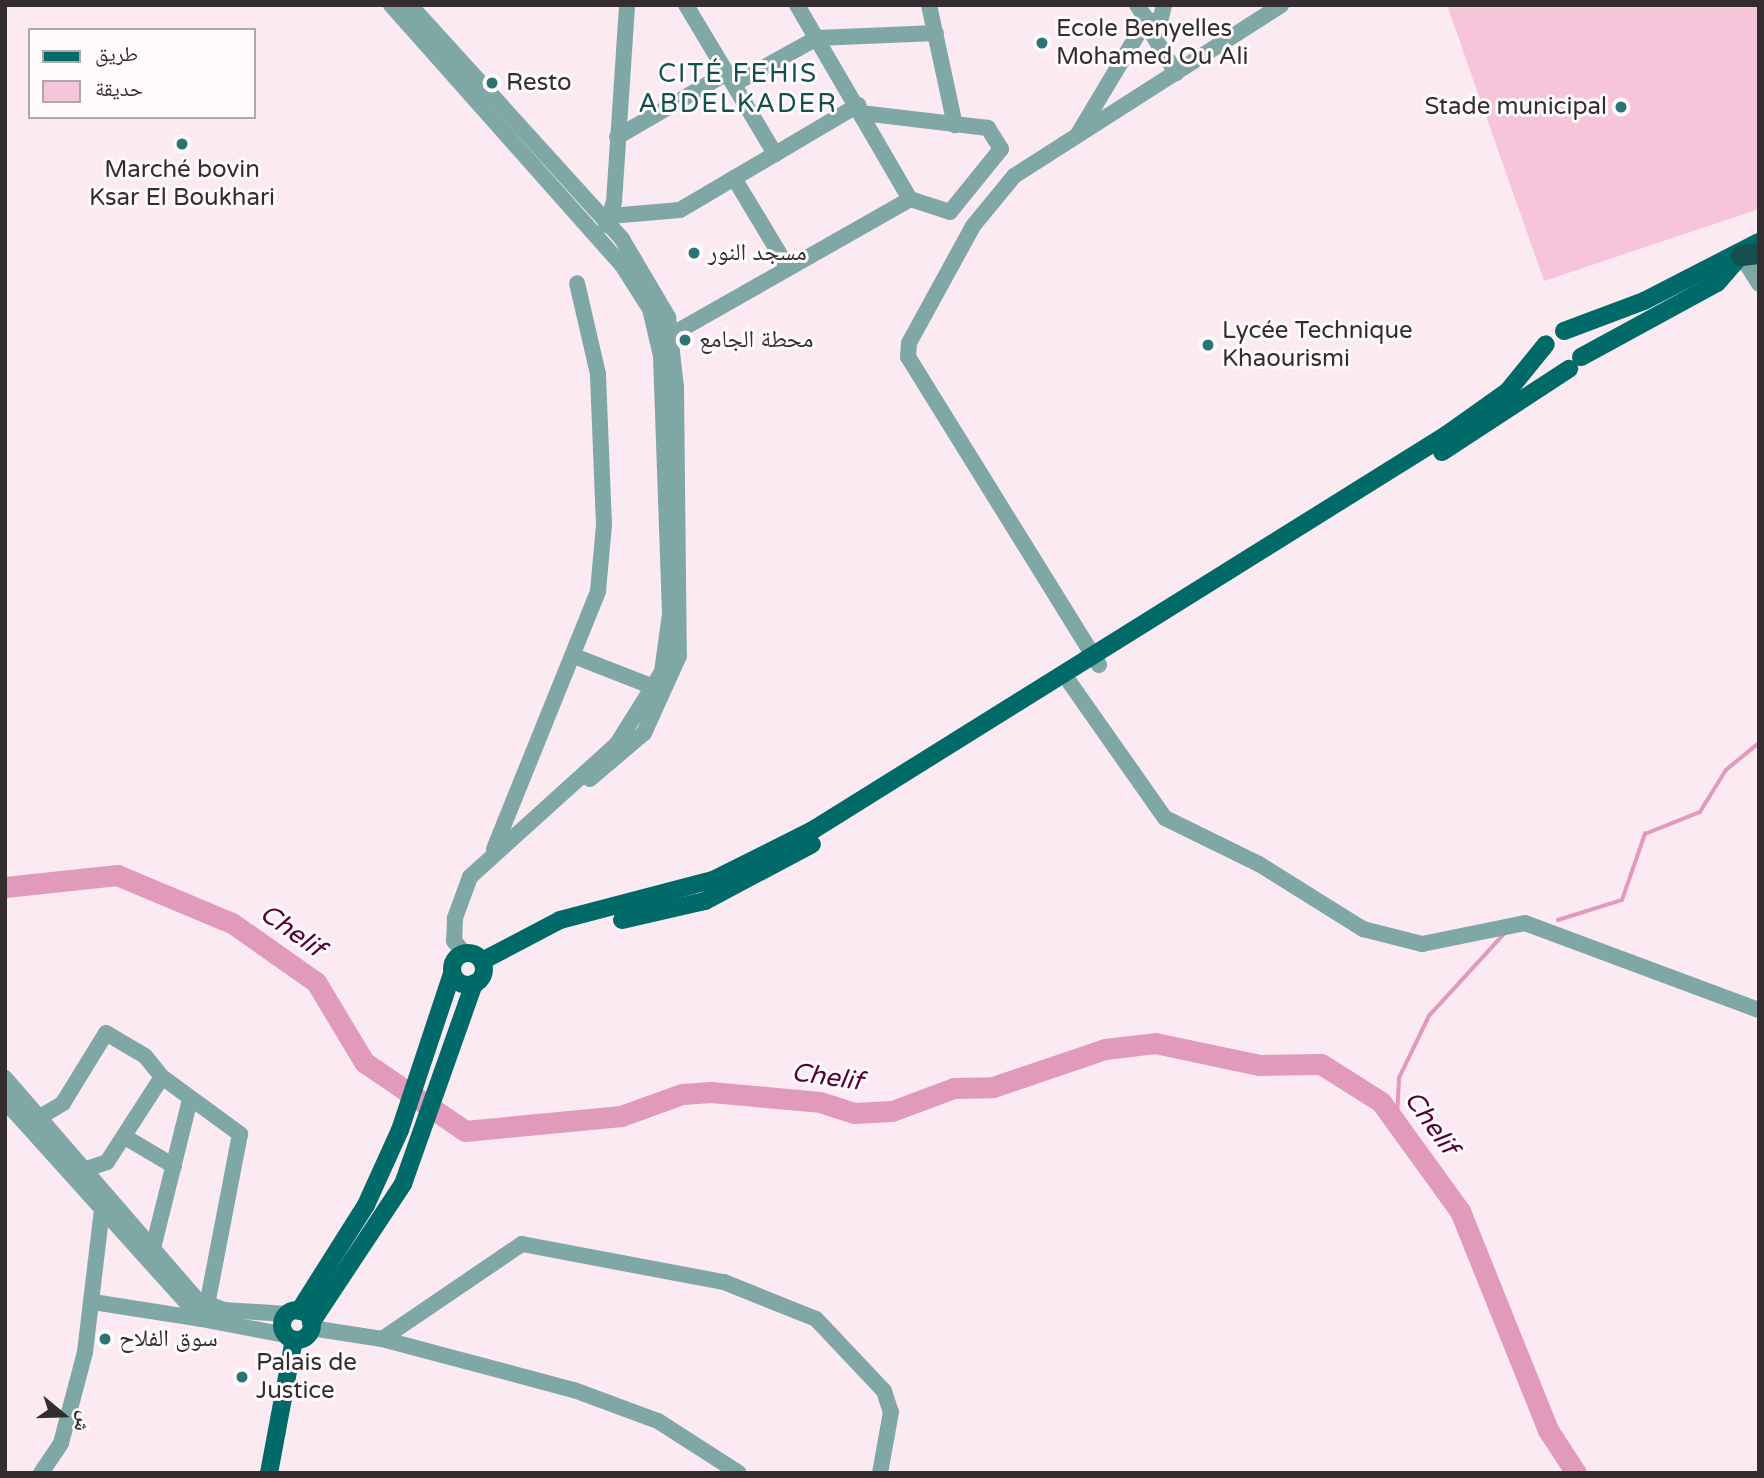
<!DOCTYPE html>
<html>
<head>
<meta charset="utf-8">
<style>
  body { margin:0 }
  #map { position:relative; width:1764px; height:1478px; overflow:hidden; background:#fbeaf1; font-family:"Varela Round","Noto Naskh Arabic",sans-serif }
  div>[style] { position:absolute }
  .green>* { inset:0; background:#f6c5da }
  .stream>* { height:3.5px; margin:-1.75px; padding:0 1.75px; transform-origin:1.75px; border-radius:1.75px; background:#e29abb }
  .river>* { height:21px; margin:-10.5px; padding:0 10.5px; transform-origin:10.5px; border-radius:10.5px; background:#e29abb }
  .minor>* { height:16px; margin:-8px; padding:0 8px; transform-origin:8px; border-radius:8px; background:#7fa7a6 }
  .major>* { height:18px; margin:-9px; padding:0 9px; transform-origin:9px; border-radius:9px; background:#006a69 }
  .major>.ring { margin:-9px; padding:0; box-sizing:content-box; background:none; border:18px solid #006a69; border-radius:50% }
  .highway>* { height:21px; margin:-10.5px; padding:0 10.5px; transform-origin:10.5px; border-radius:10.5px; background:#154e4e }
  .dots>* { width:19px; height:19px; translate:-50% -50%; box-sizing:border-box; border:4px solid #fffbfc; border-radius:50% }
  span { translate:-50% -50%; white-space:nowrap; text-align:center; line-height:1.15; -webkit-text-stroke:6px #fffbfc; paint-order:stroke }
  .poi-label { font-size:24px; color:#332d2f }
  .left { translate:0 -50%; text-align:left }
  .right { translate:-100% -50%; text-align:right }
  .neighbourhood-label { font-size:26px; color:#12504f; letter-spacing:2px }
  .water-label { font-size:26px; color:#560036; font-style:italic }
  .frame { position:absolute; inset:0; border:7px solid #332d2f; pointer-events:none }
  .legend { position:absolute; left:28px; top:28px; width:228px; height:91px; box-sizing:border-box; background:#fffbfc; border:2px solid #ada9aa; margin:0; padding:9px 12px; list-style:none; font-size:21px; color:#332d2f }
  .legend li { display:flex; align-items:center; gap:14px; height:35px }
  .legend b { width:35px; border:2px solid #ada9aa }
  .north { position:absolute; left:28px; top:1380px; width:70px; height:70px; -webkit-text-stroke:5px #fffbfc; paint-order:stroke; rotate:109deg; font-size:19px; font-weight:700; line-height:28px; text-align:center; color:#332d2f }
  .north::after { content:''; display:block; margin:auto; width:24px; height:32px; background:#332d2f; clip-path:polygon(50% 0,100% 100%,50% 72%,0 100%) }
</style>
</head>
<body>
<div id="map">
  <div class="green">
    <div style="clip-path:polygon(1447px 5px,1759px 5px,1759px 209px,1544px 281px)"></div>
  </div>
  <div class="stream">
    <div style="left:1558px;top:920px;width:67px;rotate:-17.4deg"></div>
    <div style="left:1622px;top:900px;width:70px;rotate:-70.8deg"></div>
    <div style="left:1645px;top:834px;width:59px;rotate:-21.8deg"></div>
    <div style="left:1700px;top:812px;width:49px;rotate:-58.2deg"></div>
    <div style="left:1726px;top:770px;width:43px;rotate:-39.3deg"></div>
    <div style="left:1397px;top:1119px;width:41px;rotate:-87.2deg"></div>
    <div style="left:1399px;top:1078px;width:69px;rotate:-64.2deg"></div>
    <div style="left:1429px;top:1016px;width:110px;rotate:-47.6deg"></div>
  </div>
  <div class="river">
    <div style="left:5px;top:887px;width:113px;rotate:-6.1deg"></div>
    <div style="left:117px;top:875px;width:125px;rotate:22.7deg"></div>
    <div style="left:232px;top:923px;width:103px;rotate:35.1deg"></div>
    <div style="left:316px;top:982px;width:93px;rotate:59deg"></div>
    <div style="left:364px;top:1062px;width:122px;rotate:34.3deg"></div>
    <div style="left:465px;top:1131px;width:157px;rotate:-5.5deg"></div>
    <div style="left:621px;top:1116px;width:65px;rotate:-19.8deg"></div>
    <div style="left:682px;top:1094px;width:29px;rotate:-4deg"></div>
    <div style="left:711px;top:1092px;width:109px;rotate:5.2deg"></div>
    <div style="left:820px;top:1102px;width:35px;rotate:18deg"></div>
    <div style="left:853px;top:1113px;width:39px;rotate:-3deg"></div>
    <div style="left:892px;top:1111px;width:66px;rotate:-20.4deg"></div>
    <div style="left:954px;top:1088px;width:39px;rotate:-1deg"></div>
    <div style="left:993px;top:1087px;width:118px;rotate:-18.7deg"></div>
    <div style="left:1105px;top:1049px;width:50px;rotate:-6.8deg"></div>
    <div style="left:1155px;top:1043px;width:106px;rotate:11.9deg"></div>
    <div style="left:1259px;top:1065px;width:62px;rotate:-0.9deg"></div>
    <div style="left:1321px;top:1064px;width:71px;rotate:32.3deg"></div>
    <div style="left:1381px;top:1102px;width:135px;rotate:54.1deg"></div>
    <div style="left:1460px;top:1211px;width:236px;rotate:68.1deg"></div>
    <div style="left:1548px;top:1430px;width:51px;rotate:56.9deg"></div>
  </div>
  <div class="minor">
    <div style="left:391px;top:5px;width:348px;rotate:48.4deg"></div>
    <div style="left:622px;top:265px;width:52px;rotate:57.5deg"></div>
    <div style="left:650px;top:309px;width:48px;rotate:76.8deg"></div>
    <div style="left:661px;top:356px;width:258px;rotate:88deg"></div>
    <div style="left:670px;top:614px;width:59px;rotate:97.9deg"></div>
    <div style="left:662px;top:672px;width:85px;rotate:122deg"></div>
    <div style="left:617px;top:744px;width:198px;rotate:137.9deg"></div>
    <div style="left:470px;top:877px;width:44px;rotate:110.1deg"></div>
    <div style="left:455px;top:918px;width:23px;rotate:92deg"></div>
    <div style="left:454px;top:941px;width:16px;rotate:50deg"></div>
    <div style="left:410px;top:5px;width:316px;rotate:47.8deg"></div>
    <div style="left:622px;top:239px;width:91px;rotate:59.5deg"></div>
    <div style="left:668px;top:317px;width:70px;rotate:83.5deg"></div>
    <div style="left:676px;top:387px;width:269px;rotate:89.4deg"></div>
    <div style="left:679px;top:656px;width:85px;rotate:114.4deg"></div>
    <div style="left:644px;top:733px;width:71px;rotate:139.6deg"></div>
    <div style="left:686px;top:5px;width:174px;rotate:59.1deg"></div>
    <div style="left:797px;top:5px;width:225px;rotate:59.8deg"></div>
    <div style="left:929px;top:5px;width:123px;rotate:77.8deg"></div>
    <div style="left:1137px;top:5px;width:22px;rotate:56deg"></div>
    <div style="left:1149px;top:23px;width:13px;rotate:-23deg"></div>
    <div style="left:1161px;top:18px;width:13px;rotate:-77deg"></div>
    <div style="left:1145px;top:22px;width:60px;rotate:58.7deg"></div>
    <div style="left:734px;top:84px;width:95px;rotate:-29deg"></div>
    <div style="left:817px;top:38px;width:119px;rotate:-2.4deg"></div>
    <div style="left:1078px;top:134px;width:131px;rotate:-59.1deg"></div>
    <div style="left:617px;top:137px;width:127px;rotate:-30.2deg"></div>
    <div style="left:734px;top:178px;width:105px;rotate:59deg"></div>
    <div style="left:610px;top:216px;width:70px;rotate:-4.9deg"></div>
    <div style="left:680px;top:210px;width:207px;rotate:-30.5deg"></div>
    <div style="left:606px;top:225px;width:24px;rotate:-71deg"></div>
    <div style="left:614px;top:202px;width:197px;rotate:-86.2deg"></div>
    <div style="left:1741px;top:255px;width:34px;rotate:58deg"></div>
    <div style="left:664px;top:339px;width:283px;rotate:-29.6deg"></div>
    <div style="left:910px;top:199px;width:42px;rotate:18deg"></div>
    <div style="left:950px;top:212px;width:81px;rotate:-51deg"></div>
    <div style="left:1001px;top:149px;width:25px;rotate:-122deg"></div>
    <div style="left:988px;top:128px;width:126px;rotate:-173.2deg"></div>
    <div style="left:574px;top:656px;width:88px;rotate:21.3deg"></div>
    <div style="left:1099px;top:665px;width:362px;rotate:-121.8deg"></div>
    <div style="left:908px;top:357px;width:14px;rotate:-86deg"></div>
    <div style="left:909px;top:343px;width:133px;rotate:-61.3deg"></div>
    <div style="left:973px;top:226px;width:65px;rotate:-50.6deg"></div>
    <div style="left:1014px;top:176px;width:317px;rotate:-32.6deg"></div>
    <div style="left:1070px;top:683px;width:165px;rotate:54.9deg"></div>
    <div style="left:1165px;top:818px;width:105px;rotate:26.1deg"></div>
    <div style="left:1259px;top:864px;width:123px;rotate:32deg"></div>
    <div style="left:1363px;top:929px;width:61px;rotate:14.3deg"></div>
    <div style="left:1422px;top:944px;width:105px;rotate:-11.5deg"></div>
    <div style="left:1525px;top:923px;width:250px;rotate:20.4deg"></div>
    <div style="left:494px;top:849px;width:278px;rotate:-68deg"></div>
    <div style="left:598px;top:591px;width:66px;rotate:-84.8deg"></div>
    <div style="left:604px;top:525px;width:151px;rotate:-92.3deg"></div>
    <div style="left:598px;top:374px;width:93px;rotate:-103deg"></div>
    <div style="left:5px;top:1078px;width:294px;rotate:49.1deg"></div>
    <div style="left:197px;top:1300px;width:29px;rotate:20deg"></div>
    <div style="left:224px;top:1310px;width:63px;rotate:3.6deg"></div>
    <div style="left:5px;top:1101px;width:293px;rotate:48deg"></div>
    <div style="left:201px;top:1319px;width:86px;rotate:10.7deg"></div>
    <div style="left:40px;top:1117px;width:27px;rotate:-31deg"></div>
    <div style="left:63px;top:1103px;width:82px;rotate:-58.4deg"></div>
    <div style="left:106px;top:1033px;width:45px;rotate:30.5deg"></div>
    <div style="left:145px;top:1056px;width:27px;rotate:51deg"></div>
    <div style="left:162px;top:1077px;width:97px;rotate:36.2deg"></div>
    <div style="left:240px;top:1134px;width:174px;rotate:100.9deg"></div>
    <div style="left:125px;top:1137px;width:57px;rotate:30.6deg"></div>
    <div style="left:86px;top:1169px;width:22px;rotate:-18deg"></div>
    <div style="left:107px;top:1162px;width:101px;rotate:-57.1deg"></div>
    <div style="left:153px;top:1248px;width:153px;rotate:-76deg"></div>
    <div style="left:93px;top:1302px;width:109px;rotate:8.9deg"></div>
    <div style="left:311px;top:1328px;width:72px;rotate:8.8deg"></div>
    <div style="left:382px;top:1339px;width:199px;rotate:14.9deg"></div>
    <div style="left:574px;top:1390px;width:90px;rotate:20.3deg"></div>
    <div style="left:658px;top:1421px;width:96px;rotate:32.7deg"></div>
    <div style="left:382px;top:1339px;width:169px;rotate:-34.2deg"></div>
    <div style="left:522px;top:1244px;width:206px;rotate:10.7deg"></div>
    <div style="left:724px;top:1282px;width:99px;rotate:21.9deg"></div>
    <div style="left:816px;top:1319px;width:99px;rotate:46.6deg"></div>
    <div style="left:884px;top:1391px;width:22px;rotate:72deg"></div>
    <div style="left:891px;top:1412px;width:62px;rotate:100.2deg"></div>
    <div style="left:41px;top:1473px;width:36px;rotate:-56deg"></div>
    <div style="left:61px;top:1443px;width:94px;rotate:-75.2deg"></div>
    <div style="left:85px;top:1352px;width:143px;rotate:-83.2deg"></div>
  </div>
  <div class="major">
    <div style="left:1564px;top:331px;width:85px;rotate:-20.6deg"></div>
    <div style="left:1644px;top:301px;width:129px;rotate:-27.2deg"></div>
    <div style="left:1581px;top:357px;width:155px;rotate:-28.6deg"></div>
    <div style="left:1717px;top:283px;width:37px;rotate:-49deg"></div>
    <div style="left:1442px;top:452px;width:152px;rotate:-33.2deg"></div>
    <div style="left:622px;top:920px;width:85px;rotate:-12.9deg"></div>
    <div style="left:705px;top:901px;width:121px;rotate:-28deg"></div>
    <div class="ring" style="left:452px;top:953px;width:14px;height:14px"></div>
    <div style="left:482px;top:961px;width:88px;rotate:-27.7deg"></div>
    <div style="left:560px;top:920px;width:158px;rotate:-14.7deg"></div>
    <div style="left:713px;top:880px;width:112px;rotate:-26.6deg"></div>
    <div style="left:813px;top:830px;width:746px;rotate:-31.96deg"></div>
    <div style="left:1446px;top:435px;width:76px;rotate:-35.4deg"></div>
    <div style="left:1508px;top:391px;width:60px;rotate:-51deg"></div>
    <div class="ring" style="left:282px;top:1310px;width:12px;height:12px"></div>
    <div style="left:299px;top:1311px;width:125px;rotate:-57.7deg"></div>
    <div style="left:366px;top:1205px;width:82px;rotate:-65.6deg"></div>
    <div style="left:400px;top:1130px;width:164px;rotate:-71.6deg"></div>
    <div style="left:311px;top:1323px;width:167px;rotate:-56.5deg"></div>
    <div style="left:403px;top:1184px;width:213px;rotate:-70.5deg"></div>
    <div style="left:269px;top:1473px;width:135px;rotate:-79.4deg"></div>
  </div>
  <div class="highway">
    <div style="left:1741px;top:255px;width:18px;rotate:-6deg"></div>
  </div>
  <div class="dots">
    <div style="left:1042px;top:43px;background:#2a7473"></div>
    <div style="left:492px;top:83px;background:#2a7473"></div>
    <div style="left:1621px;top:107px;background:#2a7473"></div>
    <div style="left:182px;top:144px;background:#2a7473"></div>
    <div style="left:694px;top:253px;background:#2a7473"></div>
    <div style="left:685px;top:340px;background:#2a7473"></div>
    <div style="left:1208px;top:345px;background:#2a7473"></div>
    <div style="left:105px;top:1339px;background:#2a7473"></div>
    <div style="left:242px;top:1377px;background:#2a7473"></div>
  </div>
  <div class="poi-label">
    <span class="left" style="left:1056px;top:43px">Ecole Benyelles<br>Mohamed Ou Ali</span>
    <span class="left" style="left:506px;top:83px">Resto</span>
    <span class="right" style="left:1607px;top:107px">Stade municipal</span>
    <span style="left:182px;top:184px">Marché bovin<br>Ksar El Boukhari</span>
    <span class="left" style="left:708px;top:253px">مسجد النور</span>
    <span class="left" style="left:1222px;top:345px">Lycée Technique<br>Khaourismi</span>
    <span class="left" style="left:699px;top:340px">محطة الجامع</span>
    <span class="left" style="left:119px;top:1339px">سوق الفلاح</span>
    <span class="left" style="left:256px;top:1377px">Palais de<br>Justice</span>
  </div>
  <div class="neighbourhood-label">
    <span style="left:738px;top:89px">CITÉ FEHIS<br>ABDELKADER</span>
  </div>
  <div class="water-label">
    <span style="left:292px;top:931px;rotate:35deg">Chelif</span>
    <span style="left:827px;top:1077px;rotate:8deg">Chelif</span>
    <span style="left:1431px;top:1123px;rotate:54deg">Chelif</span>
  </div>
  <div class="frame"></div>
  <ul class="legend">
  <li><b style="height:9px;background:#006a69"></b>طريق</li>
  <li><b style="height:19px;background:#f6c5da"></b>حديقة</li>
  </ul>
  <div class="north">ش</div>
</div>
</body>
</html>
